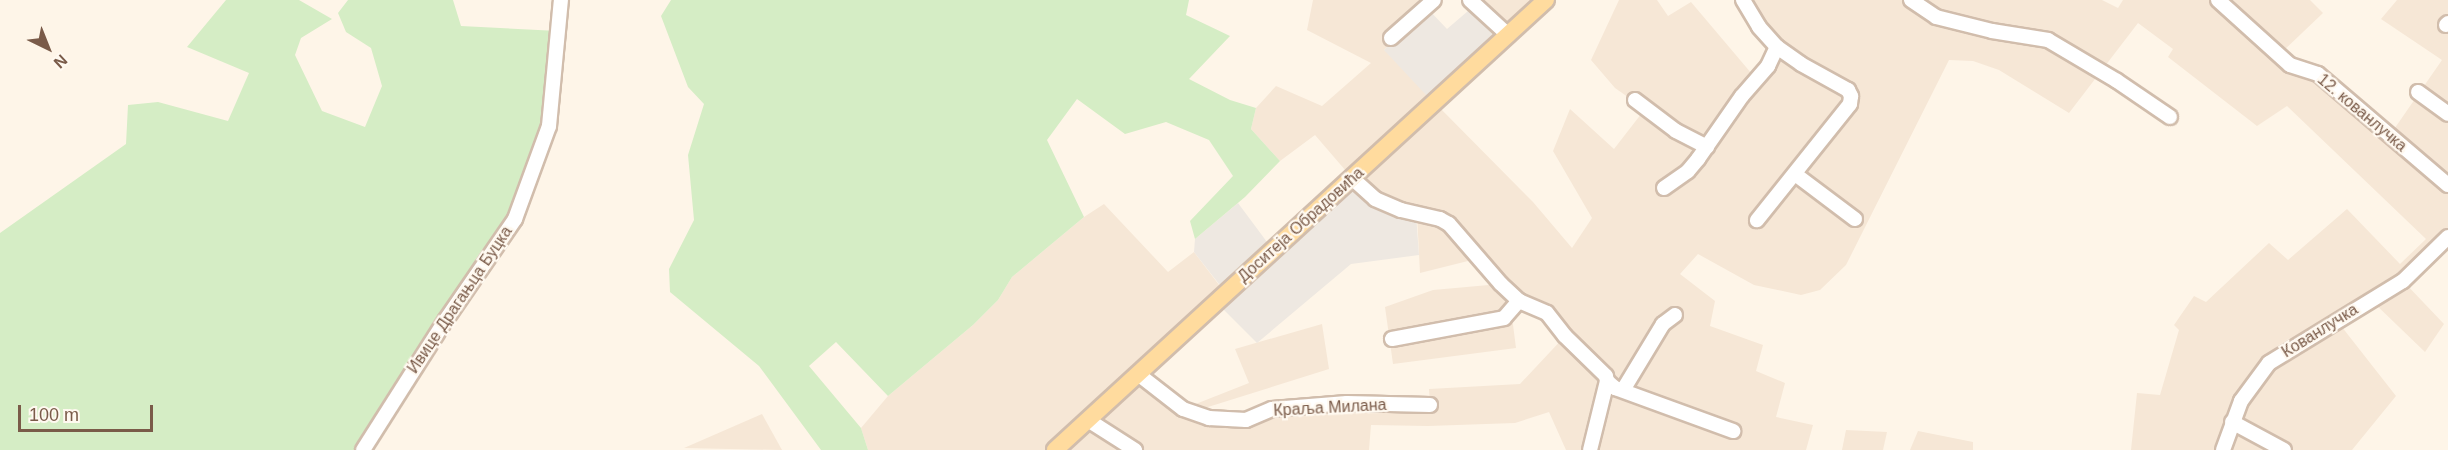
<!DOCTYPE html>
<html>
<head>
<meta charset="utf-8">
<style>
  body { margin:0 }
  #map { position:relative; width:2448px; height:450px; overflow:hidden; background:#fef5e8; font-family:Helvetica,sans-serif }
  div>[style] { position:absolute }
  .residential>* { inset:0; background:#f6e7d6 }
  .industrial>* { inset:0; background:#eee8e1 }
  .green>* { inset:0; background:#d5edc5 }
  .roads { filter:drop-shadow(2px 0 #d1bdac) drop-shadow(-2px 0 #d1bdac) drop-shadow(0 2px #d1bdac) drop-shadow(0 -2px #d1bdac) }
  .minor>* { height:14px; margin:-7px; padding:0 7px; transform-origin:7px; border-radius:7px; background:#fff }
  .major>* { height:16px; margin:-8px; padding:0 8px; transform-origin:8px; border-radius:8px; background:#ffdb9e }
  span { translate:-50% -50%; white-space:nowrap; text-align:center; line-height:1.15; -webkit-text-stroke:4.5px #fff9f0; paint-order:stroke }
  .street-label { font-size:16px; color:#7a5b49 }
  .north { position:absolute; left:18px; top:18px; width:60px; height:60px; -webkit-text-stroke:4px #fff9f0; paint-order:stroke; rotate:137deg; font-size:16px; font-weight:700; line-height:24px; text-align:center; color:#7a5b49 }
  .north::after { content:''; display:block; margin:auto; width:21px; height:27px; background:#7a5b49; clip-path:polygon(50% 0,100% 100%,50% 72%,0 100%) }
  .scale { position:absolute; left:18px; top:405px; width:135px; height:27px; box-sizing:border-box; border:3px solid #7a5b49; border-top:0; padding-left:8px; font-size:18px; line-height:21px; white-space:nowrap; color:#7a5b49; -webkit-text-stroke:4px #fff9f0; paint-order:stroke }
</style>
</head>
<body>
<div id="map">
  <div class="residential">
    <div style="clip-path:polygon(1313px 0,1436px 0,1384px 50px,1500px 28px,1470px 0,1546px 0,1435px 103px,1533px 202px,1572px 248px,1592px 218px,1553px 151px,1570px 109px,1614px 149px,1645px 109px,1615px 88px,1591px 60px,1619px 0,1657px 0,1668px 16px,1691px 2px,1757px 80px,1777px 47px,1743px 0,2102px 0,2118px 8px,2123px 0,2310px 0,2323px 13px,2280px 54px,2390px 135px,2442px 60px,2381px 19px,2397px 0,2448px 0,2448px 237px,2403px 281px,2444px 324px,2425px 352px,2371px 300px,2338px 322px,2396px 396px,2352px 450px,2131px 450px,2137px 393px,2160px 395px,2179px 330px,2174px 325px,2194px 296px,2206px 302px,2269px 243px,2288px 260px,2347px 209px,2400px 264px,2426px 239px,2287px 106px,2257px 126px,2168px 57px,2173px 49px,2138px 23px,2069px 113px,1999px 70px,1973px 61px,1949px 60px,1846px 265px,1820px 290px,1801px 295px,1754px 285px,1698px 254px,1680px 274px,1715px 301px,1710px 326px,1763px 345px,1756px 371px,1785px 383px,1776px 417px,1813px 425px,1806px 450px,1566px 450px,1549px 412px,1515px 423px,1428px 426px,1371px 425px,1369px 450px,868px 450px,861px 428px,888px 396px,973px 325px,998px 300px,1012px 277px,1084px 217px,1104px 204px,1168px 272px,1194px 252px,1226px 294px,1138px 374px,1183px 409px,1249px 383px,1235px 349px,1322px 324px,1329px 369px,1192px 412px,1246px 420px,1272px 409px,1430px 404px,1429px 389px,1520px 384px,1565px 336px,1519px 301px,1511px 309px,1516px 348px,1393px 364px,1385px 307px,1433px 290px,1500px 284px,1476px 259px,1420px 273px,1417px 214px,1375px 199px,1352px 178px,1315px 135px,1280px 161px,1251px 129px,1256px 108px,1276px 86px,1322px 106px,1371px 63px,1307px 30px)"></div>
    <div style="clip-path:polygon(762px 414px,782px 450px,684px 448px)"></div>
    <div style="clip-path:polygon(1846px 430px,1887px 432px,1883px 450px,1842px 450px)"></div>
    <div style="clip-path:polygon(1918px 431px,1973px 442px,1973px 450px,1910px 450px)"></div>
  </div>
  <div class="industrial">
    <div style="clip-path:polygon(1475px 5px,1500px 28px,1427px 96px,1384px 50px,1427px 8px,1447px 29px)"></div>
    <div style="clip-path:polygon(1352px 178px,1416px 214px,1419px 255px,1351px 264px,1257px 343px,1216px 302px,1226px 293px,1194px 252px,1195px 239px,1238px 203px,1273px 250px)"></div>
  </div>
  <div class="green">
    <div style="clip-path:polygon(226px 0,299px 0,332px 19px,301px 38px,295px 55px,322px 111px,365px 127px,382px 86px,371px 48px,346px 32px,338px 13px,348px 0,453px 0,461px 26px,558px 31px,549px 126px,516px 213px,363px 450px,0 450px,0 233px,126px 144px,128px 105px,158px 102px,228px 121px,249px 73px,187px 47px)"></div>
    <div style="clip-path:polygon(671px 0,1189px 0,1186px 15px,1230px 36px,1189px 79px,1230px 100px,1256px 108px,1251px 129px,1280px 161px,1245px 197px,1195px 239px,1190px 221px,1233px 176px,1209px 140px,1166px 122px,1125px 134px,1077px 99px,1047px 140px,1084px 217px,1012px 277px,998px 300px,973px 325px,888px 396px,836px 342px,809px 366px,861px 428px,868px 450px,821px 450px,759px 366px,670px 292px,669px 269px,694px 220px,688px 155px,704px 104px,688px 87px,661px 16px)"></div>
  </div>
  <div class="roads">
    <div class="minor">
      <div style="left:1470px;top:0;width:52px;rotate:42.6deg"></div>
      <div style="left:1743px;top:0;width:31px;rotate:59deg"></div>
      <div style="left:1759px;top:27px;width:27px;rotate:48deg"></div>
      <div style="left:1777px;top:47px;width:29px;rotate:35deg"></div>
      <div style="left:1801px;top:64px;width:54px;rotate:29deg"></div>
      <div style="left:1848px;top:90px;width:7px;rotate:63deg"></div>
      <div style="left:1851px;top:96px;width:8px;rotate:97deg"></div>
      <div style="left:1850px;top:104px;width:149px;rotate:128.7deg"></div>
      <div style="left:1911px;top:0;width:30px;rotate:34deg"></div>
      <div style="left:1936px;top:17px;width:58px;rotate:14deg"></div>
      <div style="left:1992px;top:31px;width:57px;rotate:9.1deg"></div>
      <div style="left:2048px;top:40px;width:80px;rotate:30.7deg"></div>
      <div style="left:2117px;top:81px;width:64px;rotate:34.2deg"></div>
      <div style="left:2218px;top:0;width:97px;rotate:42.1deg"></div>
      <div style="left:2290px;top:65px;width:29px;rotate:18deg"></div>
      <div style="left:2318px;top:74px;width:171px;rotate:40.5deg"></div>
      <div style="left:2446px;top:25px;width:3px;rotate:-45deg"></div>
      <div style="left:1391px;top:38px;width:57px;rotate:-41.5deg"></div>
      <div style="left:2418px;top:92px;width:37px;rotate:36deg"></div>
      <div style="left:1635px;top:100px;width:51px;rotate:37.1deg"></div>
      <div style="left:1676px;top:131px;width:35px;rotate:27deg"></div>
      <div style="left:1795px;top:174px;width:75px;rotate:36.9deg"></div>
      <div style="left:1352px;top:178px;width:31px;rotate:42deg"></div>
      <div style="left:1375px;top:199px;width:28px;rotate:23deg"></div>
      <div style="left:1401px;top:210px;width:40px;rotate:13deg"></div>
      <div style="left:1440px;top:219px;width:10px;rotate:29deg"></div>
      <div style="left:1449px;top:224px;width:79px;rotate:49.1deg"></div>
      <div style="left:1501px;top:284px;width:25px;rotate:43deg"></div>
      <div style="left:1519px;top:301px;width:30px;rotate:23deg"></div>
      <div style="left:1547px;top:313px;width:29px;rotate:52deg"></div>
      <div style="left:1565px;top:336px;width:57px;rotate:44.3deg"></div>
      <div style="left:1606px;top:376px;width:5px;rotate:79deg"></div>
      <div style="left:1607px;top:381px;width:71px;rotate:103.8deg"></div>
      <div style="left:1664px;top:188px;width:29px;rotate:-35deg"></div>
      <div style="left:1688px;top:171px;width:16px;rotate:-50deg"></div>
      <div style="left:1698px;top:159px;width:77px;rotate:-55.1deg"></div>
      <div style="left:1742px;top:96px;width:40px;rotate:-49deg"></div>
      <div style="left:1768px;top:66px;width:21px;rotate:-65deg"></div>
      <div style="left:1392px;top:339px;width:114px;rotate:-10.6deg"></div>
      <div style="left:1504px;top:318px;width:23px;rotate:-49deg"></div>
      <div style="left:1138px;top:374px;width:57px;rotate:37.9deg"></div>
      <div style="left:1183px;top:409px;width:28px;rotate:19deg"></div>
      <div style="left:1209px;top:418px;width:37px;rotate:3deg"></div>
      <div style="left:1246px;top:420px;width:28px;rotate:-23deg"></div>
      <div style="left:1272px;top:409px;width:75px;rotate:-4.6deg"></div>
      <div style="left:1347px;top:403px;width:83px;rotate:1.4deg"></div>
      <div style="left:1607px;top:381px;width:11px;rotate:41deg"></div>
      <div style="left:1615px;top:388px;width:126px;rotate:20deg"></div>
      <div style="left:1623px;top:390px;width:77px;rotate:-58.8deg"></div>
      <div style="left:1663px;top:324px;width:15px;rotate:-37deg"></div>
      <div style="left:1088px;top:420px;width:56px;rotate:32.6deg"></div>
      <div style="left:2232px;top:422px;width:59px;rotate:28.3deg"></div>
      <div style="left:363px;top:450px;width:153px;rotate:-57.6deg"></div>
      <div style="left:445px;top:321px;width:124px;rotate:-55.5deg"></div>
      <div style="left:515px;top:219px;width:99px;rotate:-69.9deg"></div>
      <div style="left:549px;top:126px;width:127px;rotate:-84.6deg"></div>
      <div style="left:2223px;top:450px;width:52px;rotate:-69.8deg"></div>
      <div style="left:2241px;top:401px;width:47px;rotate:-53.6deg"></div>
      <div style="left:2269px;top:363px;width:157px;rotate:-31.5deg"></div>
      <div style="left:2403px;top:281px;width:63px;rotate:-44.4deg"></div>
    </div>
    <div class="major">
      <div style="left:1055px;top:450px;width:666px;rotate:-42.51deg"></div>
    </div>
  </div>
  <div class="street-label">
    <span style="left:2362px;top:113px;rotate:40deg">12. кованлучка</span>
    <span style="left:1301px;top:225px;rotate:-42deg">Доситеја Обрадовића</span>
    <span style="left:460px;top:300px;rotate:-56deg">Ивице Драгањца Буцка</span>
    <span style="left:2320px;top:331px;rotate:-32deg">Кованлучка</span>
    <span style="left:1330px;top:408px;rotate:-3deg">Краља Милана</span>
  </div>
  <div class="north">N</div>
  <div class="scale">100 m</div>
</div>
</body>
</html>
